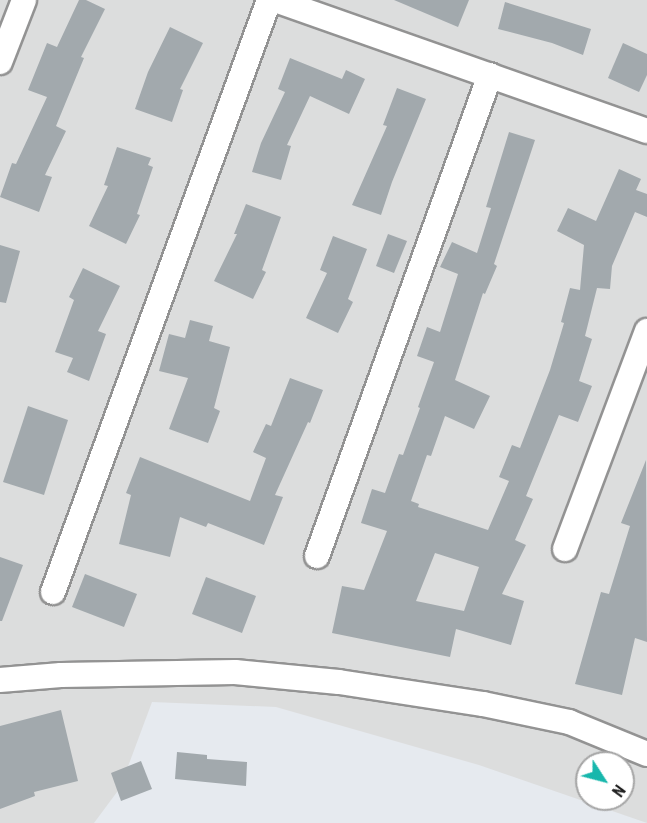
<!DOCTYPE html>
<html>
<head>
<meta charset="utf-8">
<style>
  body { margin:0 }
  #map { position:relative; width:647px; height:823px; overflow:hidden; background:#e6eaef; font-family:"Roboto Condensed",sans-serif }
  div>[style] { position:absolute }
  .residential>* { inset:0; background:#dcdddd }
  .building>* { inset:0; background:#a2a9ad }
  .roads { filter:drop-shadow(2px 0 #939393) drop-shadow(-2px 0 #939393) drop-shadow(0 2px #939393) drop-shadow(0 -2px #939393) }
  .street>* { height:24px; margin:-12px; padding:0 12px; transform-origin:12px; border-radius:12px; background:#fff }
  span { translate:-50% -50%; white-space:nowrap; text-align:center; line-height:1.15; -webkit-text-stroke:4.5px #fff; paint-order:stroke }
  .north { position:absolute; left:575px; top:751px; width:60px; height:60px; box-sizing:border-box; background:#fff; border:2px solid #a5a5a5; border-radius:50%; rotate:126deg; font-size:16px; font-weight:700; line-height:24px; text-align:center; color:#1f1f1f }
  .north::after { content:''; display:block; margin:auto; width:21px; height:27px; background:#17b7ac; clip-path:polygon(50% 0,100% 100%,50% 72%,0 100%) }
</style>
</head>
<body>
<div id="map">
  <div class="residential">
    <div style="clip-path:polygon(evenodd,0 0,647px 0,647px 823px,479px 765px,276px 707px,152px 702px,120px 788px,94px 823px,0 823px,0 0,587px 763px,623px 763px,623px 799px,587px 799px,587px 763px)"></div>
  </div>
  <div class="building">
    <div style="clip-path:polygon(79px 0,86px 0,105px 9px,81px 57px,84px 58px,56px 126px,66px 131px,45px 175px,52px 177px,39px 212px,0 197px,12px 163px,16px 164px,47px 97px,28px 90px,47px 43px,57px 47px)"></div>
    <div style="clip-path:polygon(394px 0,469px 0,458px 27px)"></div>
    <div style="clip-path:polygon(505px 2px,591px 29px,583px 55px,552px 43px,498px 29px)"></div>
    <div style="clip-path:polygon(170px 27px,203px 43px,180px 89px,183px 90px,172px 122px,135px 109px,148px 72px)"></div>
    <div style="clip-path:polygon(623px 43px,647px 54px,647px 75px,639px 92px,608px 78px)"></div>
    <div style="clip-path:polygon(290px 58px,342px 79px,346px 70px,365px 79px,349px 114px,310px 96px,287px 145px,291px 146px,281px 180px,252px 172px,261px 143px,285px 92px,278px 89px)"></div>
    <div style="clip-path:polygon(397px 88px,426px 99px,392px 182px,381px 215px,352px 205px,387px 126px,383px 125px)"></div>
    <div style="clip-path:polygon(evenodd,509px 132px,535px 140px,494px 264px,497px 266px,485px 294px,483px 293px,455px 380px,490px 396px,474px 429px,445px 416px,431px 456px,427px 455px,411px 501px,419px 504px,418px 507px,488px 530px,509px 481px,499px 477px,512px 445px,520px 448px,550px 370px,564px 323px,561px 322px,570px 288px,580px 290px,584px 245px,557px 231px,568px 208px,596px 221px,619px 169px,641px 179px,636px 190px,647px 194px,647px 217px,635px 212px,612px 266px,610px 289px,597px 288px,585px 336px,592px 339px,579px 381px,592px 386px,578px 422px,559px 415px,526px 496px,533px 499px,515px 540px,526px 545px,502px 594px,524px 601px,511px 645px,456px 629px,450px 657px,332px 633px,342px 586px,364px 590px,387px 531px,361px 523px,372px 489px,385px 493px,399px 454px,403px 455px,420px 408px,418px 407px,434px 362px,417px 356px,427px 327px,440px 332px,458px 274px,440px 267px,452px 242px,477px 253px,491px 208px,486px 207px,509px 132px,435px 553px,479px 567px,464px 611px,416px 601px,435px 553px)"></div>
    <div style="clip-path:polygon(117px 147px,151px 158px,148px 165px,153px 167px,137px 214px,140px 215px,126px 244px,89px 226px,108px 186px,104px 185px)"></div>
    <div style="clip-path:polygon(246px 204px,281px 217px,262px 270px,266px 272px,253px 299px,214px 281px,237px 234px,234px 234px)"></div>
    <div style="clip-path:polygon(388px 234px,407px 241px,394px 273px,376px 266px)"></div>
    <div style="clip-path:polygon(333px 236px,367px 249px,348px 299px,353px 302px,338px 333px,306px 318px,327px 273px,320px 270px)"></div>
    <div style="clip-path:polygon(0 245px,20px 251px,6px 303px,0 302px)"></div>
    <div style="clip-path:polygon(83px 268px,120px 286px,98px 331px,106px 334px,89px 381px,67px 372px,73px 358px,55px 352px,74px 300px,69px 297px)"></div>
    <div style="clip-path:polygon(190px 320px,213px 326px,209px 341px,230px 347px,214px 408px,220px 411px,208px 443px,169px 429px,188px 378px,159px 371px,169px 334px,185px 338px)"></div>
    <div style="clip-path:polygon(290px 378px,323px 390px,310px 423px,308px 422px,275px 495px,283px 497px,264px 545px,208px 523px,206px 527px,180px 517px,170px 557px,119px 544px,131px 495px,126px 493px,140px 457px,250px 501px,266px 458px,253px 452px,266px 424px,271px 426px)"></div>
    <div style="clip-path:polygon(28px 406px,68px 420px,44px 495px,3px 482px)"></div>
    <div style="clip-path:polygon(646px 460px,647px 642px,635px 638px,622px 695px,575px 684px,601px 592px,609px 594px,630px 526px,621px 523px)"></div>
    <div style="clip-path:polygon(0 557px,23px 565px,2px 621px,0 621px)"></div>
    <div style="clip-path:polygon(85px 574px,137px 594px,124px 627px,72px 607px)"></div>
    <div style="clip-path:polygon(206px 577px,256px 596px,242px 633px,192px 614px)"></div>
    <div style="clip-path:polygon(61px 710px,78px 781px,34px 792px,35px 796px,0 809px,0 726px)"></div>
    <div style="clip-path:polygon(177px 752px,207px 755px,207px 759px,247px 762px,246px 786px,175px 779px)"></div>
    <div style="clip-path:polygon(141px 761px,152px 789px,121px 801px,111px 773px)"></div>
  </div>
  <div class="roads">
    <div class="street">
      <div style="left:275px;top:0;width:394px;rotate:19.4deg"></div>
      <div style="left:0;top:62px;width:66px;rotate:-68.8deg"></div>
      <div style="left:565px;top:549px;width:233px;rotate:-69.4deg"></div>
      <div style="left:317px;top:556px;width:511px;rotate:-70.22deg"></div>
      <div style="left:53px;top:592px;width:630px;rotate:-69.95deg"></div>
      <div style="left:0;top:680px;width:61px;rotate:-4.7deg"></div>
      <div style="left:61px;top:675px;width:174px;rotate:-1deg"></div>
      <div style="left:235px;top:672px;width:104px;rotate:5.5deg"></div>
      <div style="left:339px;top:682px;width:146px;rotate:8.7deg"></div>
      <div style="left:483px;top:704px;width:88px;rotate:11.8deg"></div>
      <div style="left:569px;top:722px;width:84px;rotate:22.3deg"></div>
    </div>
  </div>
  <div class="north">N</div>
</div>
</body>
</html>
